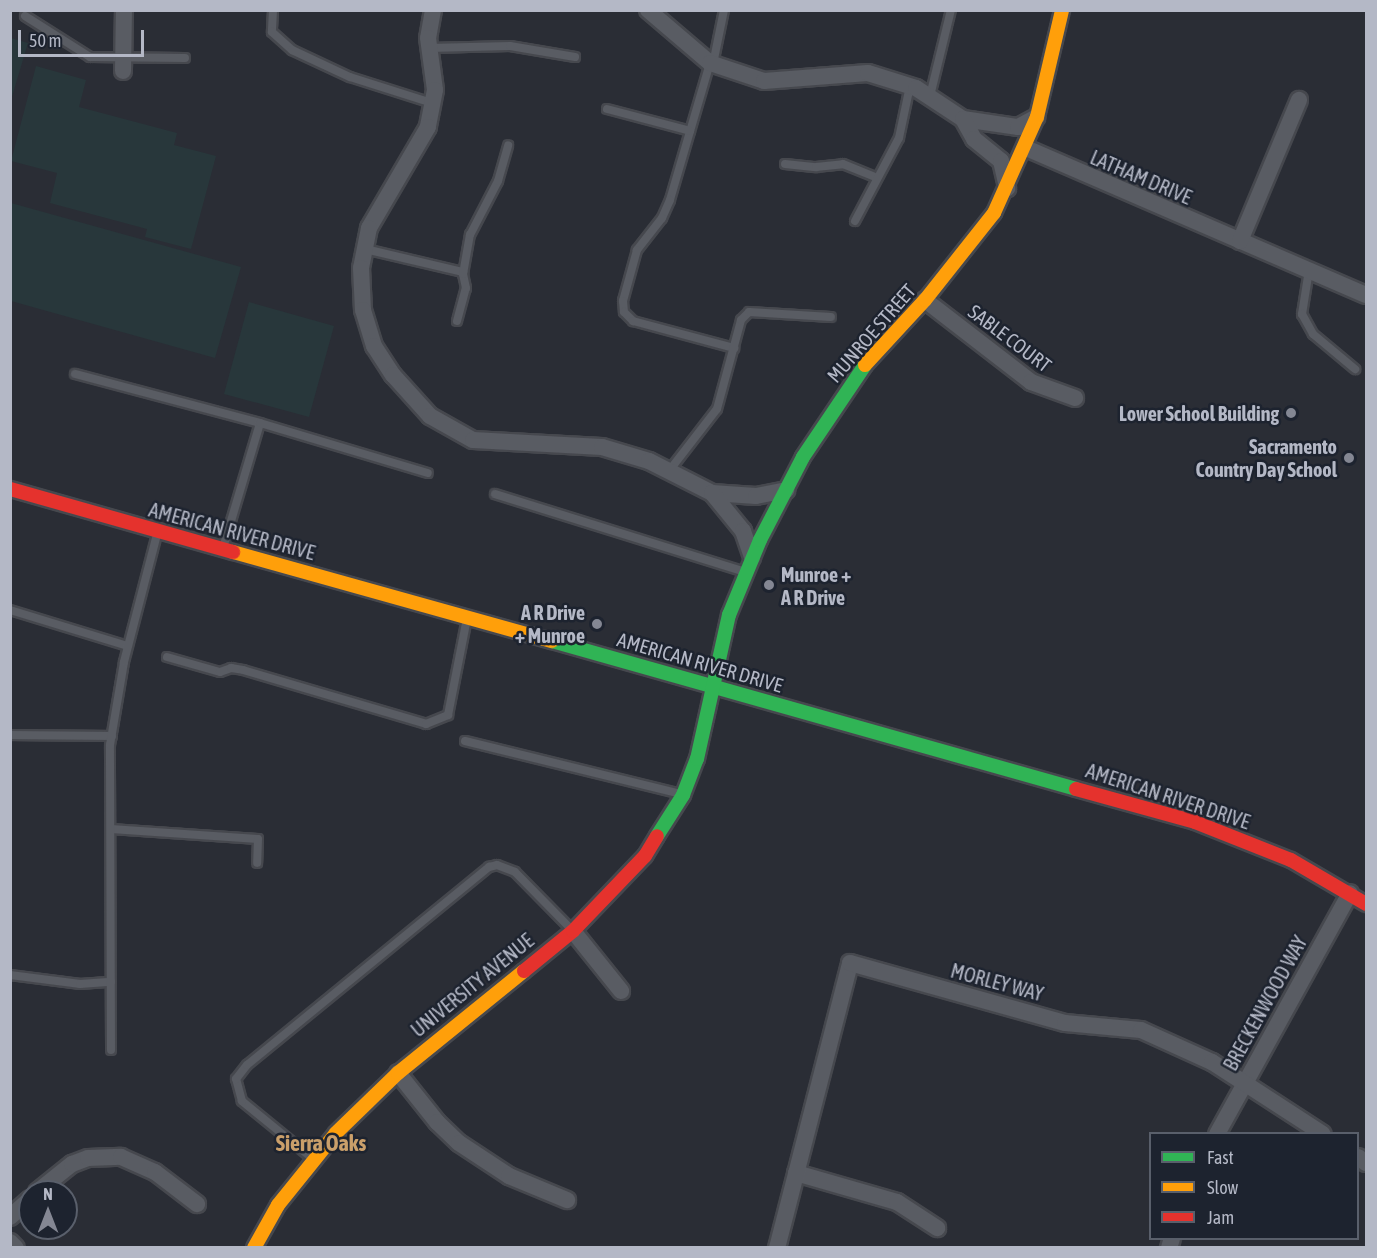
<!DOCTYPE html>
<html>
<head>
<meta charset="utf-8">
<style>
  body { margin:0 }
  #map { position:relative; width:1377px; height:1258px; overflow:hidden; background:#2a2d35; font-family:"Asap Condensed",sans-serif }
  div>[style] { position:absolute }
  .green>* { inset:0; background:#28373b }
  .roads { filter:drop-shadow(2px 0 #46484e) drop-shadow(-2px 0 #46484e) drop-shadow(0 2px #46484e) drop-shadow(0 -2px #46484e) }
  .lane>* { height:8px; margin:-4px; padding:0 4px; transform-origin:4px; border-radius:4px; background:#595c63 }
  .street>* { height:16px; margin:-8px; padding:0 8px; transform-origin:8px; border-radius:8px; background:#595c63 }
  .fast>* { height:14px; margin:-7px; padding:0 7px; transform-origin:7px; border-radius:7px; background:#30b455 }
  .slow>* { height:14px; margin:-7px; padding:0 7px; transform-origin:7px; border-radius:7px; background:#ff9f0a }
  .jam>* { height:14px; margin:-7px; padding:0 7px; transform-origin:7px; border-radius:7px; background:#e5322d }
  .dots>* { width:16px; height:16px; translate:-50% -50%; box-sizing:border-box; border:3px solid #1d232f; border-radius:50% }
  span { translate:-50% -50%; white-space:nowrap; text-align:center; line-height:1.15; -webkit-text-stroke:5px #1d232f; paint-order:stroke }
  .street-label { font-size:20px; color:#b4b8c6 }
  .poi-label { font-size:20px; color:#b4b8c6; font-weight:700 }
  .right { translate:-100% -50%; text-align:right }
  .left { translate:0 -50%; text-align:left }
  .quarter-label { font-size:22px; color:#ca9f6a; font-weight:700 }
  .frame { position:absolute; inset:0; border:12px solid #b4b8c6; pointer-events:none }
  .legend { position:absolute; left:1149px; top:1132px; width:210px; height:108px; box-sizing:border-box; background:#1d232f; border:2px solid #595f6b; margin:0; padding:8px 10px; list-style:none; font-size:18px; color:#b4b8c6 }
  .legend li { display:flex; align-items:center; gap:12px; height:30px }
  .legend b { width:30px; border:2px solid #595f6b }
  .north { position:absolute; left:18px; top:1180px; width:60px; height:60px; box-sizing:border-box; background:#1d232f; border:2px solid #595f6b; border-radius:50%; rotate:0deg; font-size:16px; font-weight:700; line-height:24px; text-align:center; color:#b4b8c6 }
  .north::after { content:''; display:block; margin:auto; width:21px; height:27px; background:#848793; clip-path:polygon(50% 0,100% 100%,50% 72%,0 100%) }
  .scale { position:absolute; left:18px; top:30px; width:126px; height:27px; box-sizing:border-box; border:3px solid #b4b8c6; border-top:0; padding-left:8px; font-size:18px; line-height:21px; white-space:nowrap; color:#b4b8c6; -webkit-text-stroke:4px #1d232f; paint-order:stroke }
</style>
</head>
<body>
<div id="map">
  <div class="green">
    <div style="clip-path:polygon(11px 38px,28px 43px,11px 100px,10px 38px)"></div>
    <div style="clip-path:polygon(36px 66px,86px 80px,79px 107px,177px 133px,174px 145px,216px 156px,191px 249px,145px 237px,147px 229px,50px 203px,57px 173px,11px 161px)"></div>
    <div style="clip-path:polygon(11px 203px,241px 267px,215px 358px,11px 301px)"></div>
    <div style="clip-path:polygon(249px 302px,334px 326px,309px 417px,224px 394px)"></div>
  </div>
  <div class="roads">
    <div class="lane">
      <div style="left:273px;top:10px;width:22px;rotate:93deg"></div>
      <div style="left:272px;top:32px;width:27px;rotate:42deg"></div>
      <div style="left:292px;top:50px;width:64px;rotate:25deg"></div>
      <div style="left:350px;top:77px;width:86px;rotate:17.6deg"></div>
      <div style="left:25px;top:16px;width:77px;rotate:32.2deg"></div>
      <div style="left:90px;top:57px;width:95px;rotate:0.6deg"></div>
      <div style="left:429px;top:48px;width:81px;rotate:-1.4deg"></div>
      <div style="left:510px;top:46px;width:66px;rotate:9.6deg"></div>
      <div style="left:710px;top:63px;width:143px;rotate:106.3deg"></div>
      <div style="left:670px;top:200px;width:20px;rotate:114deg"></div>
      <div style="left:662px;top:218px;width:41px;rotate:128deg"></div>
      <div style="left:637px;top:250px;width:53px;rotate:105.4deg"></div>
      <div style="left:623px;top:301px;width:11px;rotate:85deg"></div>
      <div style="left:624px;top:312px;width:13px;rotate:45deg"></div>
      <div style="left:633px;top:321px;width:105px;rotate:15deg"></div>
      <div style="left:713px;top:64px;width:55px;rotate:-78.5deg"></div>
      <div style="left:930px;top:96px;width:89px;rotate:-76.3deg"></div>
      <div style="left:607px;top:109px;width:86px;rotate:14.8deg"></div>
      <div style="left:785px;top:164px;width:31px;rotate:6deg"></div>
      <div style="left:816px;top:167px;width:27px;rotate:-6deg"></div>
      <div style="left:843px;top:164px;width:37px;rotate:22deg"></div>
      <div style="left:855px;top:221px;width:94px;rotate:-62.1deg"></div>
      <div style="left:899px;top:138px;width:53px;rotate:-78.1deg"></div>
      <div style="left:365px;top:249px;width:101px;rotate:13.2deg"></div>
      <div style="left:1309px;top:270px;width:45px;rotate:99deg"></div>
      <div style="left:1302px;top:314px;width:23px;rotate:61deg"></div>
      <div style="left:1313px;top:334px;width:55px;rotate:39.8deg"></div>
      <div style="left:457px;top:321px;width:34px;rotate:-75deg"></div>
      <div style="left:466px;top:288px;width:14px;rotate:-102deg"></div>
      <div style="left:463px;top:274px;width:40px;rotate:-80deg"></div>
      <div style="left:470px;top:235px;width:61px;rotate:-62.6deg"></div>
      <div style="left:498px;top:181px;width:37px;rotate:-74deg"></div>
      <div style="left:75px;top:374px;width:191px;rotate:14.8deg"></div>
      <div style="left:669px;top:471px;width:78px;rotate:-52.3deg"></div>
      <div style="left:717px;top:409px;width:92px;rotate:-74.9deg"></div>
      <div style="left:741px;top:320px;width:11px;rotate:-45deg"></div>
      <div style="left:749px;top:312px;width:82px;rotate:3.5deg"></div>
      <div style="left:495px;top:494px;width:262px;rotate:17.3deg"></div>
      <div style="left:223px;top:548px;width:130px;rotate:-73.5deg"></div>
      <div style="left:260px;top:423px;width:175px;rotate:16.6deg"></div>
      <div style="left:10px;top:610px;width:123px;rotate:17deg"></div>
      <div style="left:167px;top:657px;width:55px;rotate:15.8deg"></div>
      <div style="left:220px;top:672px;width:12px;rotate:-20deg"></div>
      <div style="left:231px;top:668px;width:12px;rotate:9deg"></div>
      <div style="left:243px;top:670px;width:191px;rotate:16.4deg"></div>
      <div style="left:426px;top:724px;width:24px;rotate:-22deg"></div>
      <div style="left:448px;top:715px;width:99px;rotate:-78.9deg"></div>
      <div style="left:10px;top:735px;width:102px;rotate:0.6deg"></div>
      <div style="left:465px;top:741px;width:221px;rotate:13.8deg"></div>
      <div style="left:111px;top:829px;width:147px;rotate:3.9deg"></div>
      <div style="left:258px;top:839px;width:24px;rotate:92deg"></div>
      <div style="left:10px;top:975px;width:71px;rotate:7.3deg"></div>
      <div style="left:80px;top:984px;width:31px;rotate:-4deg"></div>
      <div style="left:111px;top:1050px;width:305px;rotate:-90.2deg"></div>
      <div style="left:110px;top:745px;width:84px;rotate:-80.4deg"></div>
      <div style="left:124px;top:662px;width:132px;rotate:-75.5deg"></div>
      <div style="left:313px;top:1159px;width:92px;rotate:-140.8deg"></div>
      <div style="left:242px;top:1101px;width:23px;rotate:-105deg"></div>
      <div style="left:236px;top:1079px;width:18px;rotate:-52deg"></div>
      <div style="left:247px;top:1065px;width:313px;rotate:-39.3deg"></div>
      <div style="left:489px;top:867px;width:8px;rotate:-14deg"></div>
      <div style="left:497px;top:865px;width:19px;rotate:21deg"></div>
      <div style="left:515px;top:872px;width:81px;rotate:45.5deg"></div>
    </div>
    <div class="street">
      <div style="left:433px;top:10px;width:28px;rotate:100deg"></div>
      <div style="left:428px;top:38px;width:52px;rotate:82.3deg"></div>
      <div style="left:435px;top:90px;width:38px;rotate:101deg"></div>
      <div style="left:428px;top:127px;width:117px;rotate:120.3deg"></div>
      <div style="left:369px;top:228px;width:41px;rotate:101.3deg"></div>
      <div style="left:361px;top:268px;width:42px;rotate:87.3deg"></div>
      <div style="left:363px;top:310px;width:38px;rotate:73deg"></div>
      <div style="left:374px;top:346px;width:35px;rotate:57deg"></div>
      <div style="left:393px;top:375px;width:55px;rotate:47.9deg"></div>
      <div style="left:430px;top:416px;width:49px;rotate:29.2deg"></div>
      <div style="left:473px;top:440px;width:129px;rotate:3.1deg"></div>
      <div style="left:602px;top:447px;width:49px;rotate:16.6deg"></div>
      <div style="left:649px;top:461px;width:71px;rotate:26.9deg"></div>
      <div style="left:712px;top:493px;width:44px;rotate:3.9deg"></div>
      <div style="left:756px;top:496px;width:31px;rotate:-11deg"></div>
      <div style="left:648px;top:10px;width:82px;rotate:40.5deg"></div>
      <div style="left:710px;top:63px;width:57px;rotate:18.4deg"></div>
      <div style="left:764px;top:81px;width:104px;rotate:-4.4deg"></div>
      <div style="left:868px;top:73px;width:50px;rotate:17.4deg"></div>
      <div style="left:916px;top:88px;width:56px;rotate:33.4deg"></div>
      <div style="left:963px;top:119px;width:56px;rotate:8.3deg"></div>
      <div style="left:1018px;top:127px;width:21px;rotate:-28deg"></div>
      <div style="left:123px;top:71px;width:61px;rotate:-89.1deg"></div>
      <div style="left:963px;top:119px;width:23px;rotate:61deg"></div>
      <div style="left:974px;top:139px;width:35px;rotate:39deg"></div>
      <div style="left:1001px;top:161px;width:28px;rotate:77deg"></div>
      <div style="left:1026px;top:148px;width:370px;rotate:23.4deg"></div>
      <div style="left:1240px;top:241px;width:153px;rotate:-67.3deg"></div>
      <div style="left:925px;top:300px;width:134px;rotate:37.7deg"></div>
      <div style="left:1031px;top:382px;width:47px;rotate:20deg"></div>
      <div style="left:712px;top:493px;width:49px;rotate:50.8deg"></div>
      <div style="left:743px;top:531px;width:28px;rotate:71deg"></div>
      <div style="left:573px;top:931px;width:77px;rotate:51.3deg"></div>
      <div style="left:398px;top:1073px;width:63px;rotate:51.5deg"></div>
      <div style="left:437px;top:1122px;width:30px;rotate:44deg"></div>
      <div style="left:459px;top:1143px;width:60px;rotate:33.4deg"></div>
      <div style="left:509px;top:1176px;width:63px;rotate:22.5deg"></div>
      <div style="left:1217px;top:1134px;width:275px;rotate:-61.1deg"></div>
      <div style="left:1358px;top:1157px;width:10px;rotate:37deg"></div>
      <div style="left:796px;top:1173px;width:105px;rotate:16deg"></div>
      <div style="left:897px;top:1202px;width:48px;rotate:33deg"></div>
      <div style="left:37px;top:1192px;width:45px;rotate:-38.7deg"></div>
      <div style="left:72px;top:1164px;width:17px;rotate:-21deg"></div>
      <div style="left:88px;top:1158px;width:33px;rotate:-2deg"></div>
      <div style="left:121px;top:1157px;width:37px;rotate:24deg"></div>
      <div style="left:155px;top:1172px;width:53px;rotate:37.3deg"></div>
      <div style="left:10px;top:1217px;width:27px;rotate:-42deg"></div>
      <div style="left:10px;top:1242px;width:8px;rotate:45deg"></div>
      <div style="left:777px;top:1248px;width:294px;rotate:-75.6deg"></div>
      <div style="left:850px;top:963px;width:223px;rotate:15.6deg"></div>
      <div style="left:1065px;top:1023px;width:76px;rotate:5.3deg"></div>
      <div style="left:1141px;top:1030px;width:78px;rotate:24.3deg"></div>
      <div style="left:1212px;top:1062px;width:132px;rotate:33deg"></div>
      <div style="left:1169px;top:1248px;width:10px;rotate:-73deg"></div>
    </div>
    <div class="fast">
      <div style="left:552px;top:641px;width:544px;rotate:15.77deg"></div>
      <div style="left:657px;top:836px;width:49px;rotate:-57.6deg"></div>
      <div style="left:683px;top:795px;width:39px;rotate:-69deg"></div>
      <div style="left:697px;top:759px;width:148px;rotate:-77.5deg"></div>
      <div style="left:729px;top:615px;width:81px;rotate:-67.5deg"></div>
      <div style="left:760px;top:540px;width:93px;rotate:-62.6deg"></div>
      <div style="left:803px;top:457px;width:111px;rotate:-56deg"></div>
    </div>
    <div class="slow">
      <div style="left:865px;top:365px;width:88px;rotate:-47.3deg"></div>
      <div style="left:925px;top:300px;width:111px;rotate:-51.6deg"></div>
      <div style="left:994px;top:213px;width:105px;rotate:-65.9deg"></div>
      <div style="left:1037px;top:117px;width:110px;rotate:-76.8deg"></div>
      <div style="left:233px;top:552px;width:331px;rotate:15.6deg"></div>
      <div style="left:254px;top:1248px;width:49px;rotate:-60.8deg"></div>
      <div style="left:278px;top:1205px;width:92px;rotate:-51.1deg"></div>
      <div style="left:336px;top:1133px;width:86px;rotate:-44.1deg"></div>
      <div style="left:398px;top:1073px;width:162px;rotate:-39deg"></div>
    </div>
    <div class="jam">
      <div style="left:10px;top:489px;width:232px;rotate:15.8deg"></div>
      <div style="left:1076px;top:789px;width:123px;rotate:15.5deg"></div>
      <div style="left:1195px;top:822px;width:103px;rotate:21.6deg"></div>
      <div style="left:1291px;top:860px;width:87px;rotate:30.4deg"></div>
      <div style="left:524px;top:971px;width:63px;rotate:-39.2deg"></div>
      <div style="left:573px;top:931px;width:104px;rotate:-46.2deg"></div>
      <div style="left:645px;top:856px;width:23px;rotate:-59deg"></div>
    </div>
  </div>
  <div class="dots">
    <div style="left:1291px;top:413px;background:#848793"></div>
    <div style="left:1349px;top:458px;background:#848793"></div>
    <div style="left:769px;top:585px;background:#848793"></div>
    <div style="left:597px;top:624px;background:#848793"></div>
  </div>
  <div class="street-label">
    <span style="left:1141px;top:177px;rotate:23deg">LATHAM DRIVE</span>
    <span style="left:871px;top:333px;rotate:-49deg">MUNROE STREET</span>
    <span style="left:1010px;top:338px;rotate:37deg">SABLE COURT</span>
    <span style="left:232px;top:531px;rotate:15deg">AMERICAN RIVER DRIVE</span>
    <span style="left:700px;top:662px;rotate:16deg">AMERICAN RIVER DRIVE</span>
    <span style="left:1168px;top:796px;rotate:18deg">AMERICAN RIVER DRIVE</span>
    <span style="left:997px;top:982px;rotate:15deg">MORLEY WAY</span>
    <span style="left:472px;top:985px;rotate:-39deg">UNIVERSITY AVENUE</span>
    <span style="left:1265px;top:1003px;rotate:-61deg">BRECKENWOOD WAY</span>
  </div>
  <div class="poi-label">
    <span class="right" style="left:1279px;top:413px">Lower School Building</span>
    <span class="right" style="left:1337px;top:458px">Sacramento<br>Country Day School</span>
    <span class="left" style="left:781px;top:586px">Munroe +<br>A R Drive</span>
    <span class="right" style="left:585px;top:624px">A R Drive<br>+ Munroe</span>
  </div>
  <div class="quarter-label">
    <span style="left:321px;top:1144px">Sierra Oaks</span>
  </div>
  <div class="frame"></div>
  <ul class="legend">
  <li><b style="height:8px;background:#30b455"></b>Fast</li>
  <li><b style="height:8px;background:#ff9f0a"></b>Slow</li>
  <li><b style="height:8px;background:#e5322d"></b>Jam</li>
  </ul>
  <div class="north">N</div>
  <div class="scale">50 m</div>
</div>
</body>
</html>
